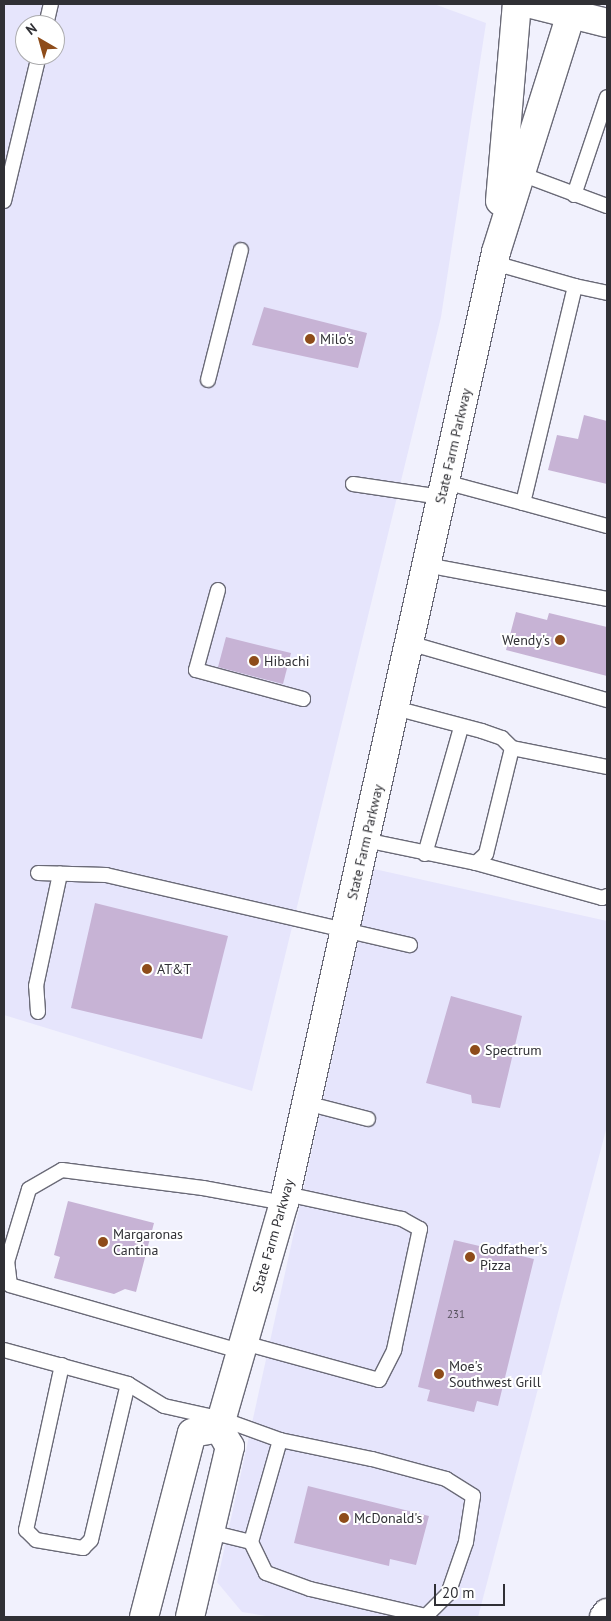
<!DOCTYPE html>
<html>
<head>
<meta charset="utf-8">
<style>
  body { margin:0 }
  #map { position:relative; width:611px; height:1621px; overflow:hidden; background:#f1f1fd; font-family:"PT Sans",sans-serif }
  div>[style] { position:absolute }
  .built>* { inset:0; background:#e6e5fc }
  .building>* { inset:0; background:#c7b3d5 }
  .roads { filter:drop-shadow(1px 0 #6a6a77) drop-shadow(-1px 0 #6a6a77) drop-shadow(0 1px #6a6a77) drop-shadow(0 -1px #6a6a77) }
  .lane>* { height:14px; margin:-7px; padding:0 7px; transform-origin:7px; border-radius:7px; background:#fff }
  .street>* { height:28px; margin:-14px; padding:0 14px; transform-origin:14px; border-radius:14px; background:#fff }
  .secondary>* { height:28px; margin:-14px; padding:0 14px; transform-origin:14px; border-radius:14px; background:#fff }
  .dots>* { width:14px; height:14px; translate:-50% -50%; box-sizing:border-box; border:2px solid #fff; border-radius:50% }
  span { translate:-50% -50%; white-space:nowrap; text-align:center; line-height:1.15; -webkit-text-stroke:4px #fff; paint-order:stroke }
  .number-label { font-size:11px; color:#56515d }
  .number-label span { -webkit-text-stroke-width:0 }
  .poi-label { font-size:14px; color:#303035 }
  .left { translate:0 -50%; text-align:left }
  .right { translate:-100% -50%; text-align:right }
  .street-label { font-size:14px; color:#303035 }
  .frame { position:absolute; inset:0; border:5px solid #303035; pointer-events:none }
  .north { position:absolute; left:15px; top:15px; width:50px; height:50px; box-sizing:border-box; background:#fff; border:1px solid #acacae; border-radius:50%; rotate:322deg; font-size:14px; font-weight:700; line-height:20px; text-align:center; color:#303035 }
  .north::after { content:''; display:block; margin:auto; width:18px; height:22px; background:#8e4c1a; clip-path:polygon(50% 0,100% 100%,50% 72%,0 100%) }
  .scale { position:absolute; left:434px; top:1584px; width:71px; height:22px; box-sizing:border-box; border:2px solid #303035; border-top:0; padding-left:6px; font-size:15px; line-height:18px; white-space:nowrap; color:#303035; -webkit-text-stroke:4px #fff; paint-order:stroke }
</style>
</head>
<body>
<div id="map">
  <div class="built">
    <div style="clip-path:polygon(evenodd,4px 4px,434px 4px,486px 23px,441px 317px,252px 1091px,4px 1015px,4px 4px,25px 25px,55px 25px,55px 55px,25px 55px,25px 25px)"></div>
    <div style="clip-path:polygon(374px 869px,607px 921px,607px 1126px,478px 1617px,272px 1617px,242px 1612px,217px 1582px)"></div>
  </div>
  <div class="building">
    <div style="clip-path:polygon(264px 307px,367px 333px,358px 368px,252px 345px)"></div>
    <div style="clip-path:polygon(584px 415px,607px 421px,607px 484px,548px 470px,557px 435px,578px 439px)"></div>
    <div style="clip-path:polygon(516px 612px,547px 620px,549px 613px,607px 627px,607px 676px,506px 650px)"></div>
    <div style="clip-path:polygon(226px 637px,291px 653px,283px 684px,218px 667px)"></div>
    <div style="clip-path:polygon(95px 903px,228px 936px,202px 1039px,71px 1008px)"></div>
    <div style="clip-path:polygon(451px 996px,522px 1016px,500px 1108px,472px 1103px,471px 1095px,426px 1083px)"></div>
    <div style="clip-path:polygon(68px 1201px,154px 1223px,136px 1292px,125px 1289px,114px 1294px,54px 1278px,60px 1257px,54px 1255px)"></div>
    <div style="clip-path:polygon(454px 1240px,534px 1259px,498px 1406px,477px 1401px,474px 1412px,427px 1401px,430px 1390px,418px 1387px)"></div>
    <div style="clip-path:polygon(308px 1486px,429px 1516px,416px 1565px,390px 1559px,389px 1566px,294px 1543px)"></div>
  </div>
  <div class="roads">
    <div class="lane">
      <div style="left:46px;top:25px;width:22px;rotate:-77deg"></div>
      <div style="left:521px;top:174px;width:92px;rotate:20.4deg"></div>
      <div style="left:574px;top:195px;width:103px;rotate:-71.4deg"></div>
      <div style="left:4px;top:201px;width:150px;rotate:-76.5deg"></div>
      <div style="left:575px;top:286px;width:33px;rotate:12deg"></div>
      <div style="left:208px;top:380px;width:134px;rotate:-75.8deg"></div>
      <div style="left:445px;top:482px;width:81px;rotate:15.1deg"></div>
      <div style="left:523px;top:503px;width:223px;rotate:-76.5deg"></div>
      <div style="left:575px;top:286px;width:84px;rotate:-164.1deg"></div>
      <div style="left:353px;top:484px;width:89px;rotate:8.4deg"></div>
      <div style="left:523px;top:503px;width:87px;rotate:15.3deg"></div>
      <div style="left:426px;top:565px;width:184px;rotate:10.6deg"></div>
      <div style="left:218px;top:590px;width:83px;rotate:105.4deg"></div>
      <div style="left:196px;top:670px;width:111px;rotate:15.2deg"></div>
      <div style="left:409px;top:643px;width:206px;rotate:16.1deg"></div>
      <div style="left:512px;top:748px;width:97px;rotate:11.3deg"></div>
      <div style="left:365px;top:840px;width:113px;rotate:11.7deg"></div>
      <div style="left:476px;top:863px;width:13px;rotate:-42deg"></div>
      <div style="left:486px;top:854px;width:109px;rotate:-76.2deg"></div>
      <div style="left:512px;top:748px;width:14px;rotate:-135deg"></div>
      <div style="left:502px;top:738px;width:21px;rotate:-161deg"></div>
      <div style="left:482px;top:731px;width:90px;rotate:-165.2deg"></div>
      <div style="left:425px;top:854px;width:131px;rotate:-74.1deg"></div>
      <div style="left:476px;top:863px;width:131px;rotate:15.5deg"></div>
      <div style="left:602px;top:898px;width:5px;rotate:-22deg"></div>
      <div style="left:38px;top:873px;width:68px;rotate:1.7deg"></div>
      <div style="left:106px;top:875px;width:312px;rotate:13deg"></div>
      <div style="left:38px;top:1012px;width:26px;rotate:-94deg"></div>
      <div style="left:36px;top:986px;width:115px;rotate:-77.9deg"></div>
      <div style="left:306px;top:1103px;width:64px;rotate:14.5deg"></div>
      <div style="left:244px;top:1343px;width:140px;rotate:15.3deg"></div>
      <div style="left:379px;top:1380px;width:34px;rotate:-63deg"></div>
      <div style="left:394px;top:1350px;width:124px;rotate:-77.9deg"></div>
      <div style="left:420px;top:1229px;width:21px;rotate:-151deg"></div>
      <div style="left:402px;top:1219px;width:119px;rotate:-167.8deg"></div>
      <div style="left:4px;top:1350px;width:129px;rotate:15.3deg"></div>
      <div style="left:128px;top:1384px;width:42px;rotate:31.4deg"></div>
      <div style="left:164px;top:1406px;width:59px;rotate:12.6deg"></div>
      <div style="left:222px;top:1419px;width:62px;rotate:19.9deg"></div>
      <div style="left:280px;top:1440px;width:94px;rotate:11.7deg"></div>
      <div style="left:372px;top:1459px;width:77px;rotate:15.1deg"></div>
      <div style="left:446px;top:1479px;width:32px;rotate:32deg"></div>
      <div style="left:473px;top:1496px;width:47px;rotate:98.7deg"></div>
      <div style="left:466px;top:1542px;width:55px;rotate:109.1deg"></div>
      <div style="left:448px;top:1594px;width:31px;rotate:135deg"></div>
      <div style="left:426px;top:1616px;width:119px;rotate:-166.9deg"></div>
      <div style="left:310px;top:1589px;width:47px;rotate:-160deg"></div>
      <div style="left:266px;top:1573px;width:34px;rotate:-116deg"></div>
      <div style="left:251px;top:1542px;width:42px;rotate:-166.3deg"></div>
      <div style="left:243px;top:1352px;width:242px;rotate:-164deg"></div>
      <div style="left:10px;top:1285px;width:23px;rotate:-97deg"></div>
      <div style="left:7px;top:1262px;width:76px;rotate:-73.2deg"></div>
      <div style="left:29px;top:1189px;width:38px;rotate:-30deg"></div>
      <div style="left:62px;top:1170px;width:142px;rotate:7.3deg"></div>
      <div style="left:203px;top:1188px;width:82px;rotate:10.5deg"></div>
      <div style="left:62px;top:1365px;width:169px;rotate:102.3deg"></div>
      <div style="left:26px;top:1530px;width:14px;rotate:45deg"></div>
      <div style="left:36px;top:1540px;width:48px;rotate:9.7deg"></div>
      <div style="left:83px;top:1548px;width:11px;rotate:-45deg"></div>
      <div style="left:91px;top:1540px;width:160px;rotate:-76.7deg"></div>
      <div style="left:251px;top:1542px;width:106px;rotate:-74.1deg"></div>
    </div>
    <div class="street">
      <div style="left:500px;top:201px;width:198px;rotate:-85.1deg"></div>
      <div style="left:144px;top:1617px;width:190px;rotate:-75.4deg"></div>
      <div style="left:192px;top:1433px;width:27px;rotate:-10deg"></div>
      <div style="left:190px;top:1617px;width:175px;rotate:-76.8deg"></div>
      <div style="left:230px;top:1447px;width:22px;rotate:-120deg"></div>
      <div style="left:219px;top:1428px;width:234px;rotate:-73.9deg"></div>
      <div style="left:284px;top:1203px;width:974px;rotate:-77.43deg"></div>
      <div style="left:496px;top:252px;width:250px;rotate:-72.5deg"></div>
    </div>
    <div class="secondary">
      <div style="left:531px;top:4px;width:78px;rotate:14deg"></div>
      <div style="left:604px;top:1617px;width:5px;rotate:-53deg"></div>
    </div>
  </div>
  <div class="dots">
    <div style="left:310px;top:339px;background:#8e4c1a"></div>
    <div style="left:560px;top:640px;background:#8e4c1a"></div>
    <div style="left:254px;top:661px;background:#8e4c1a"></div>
    <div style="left:147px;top:969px;background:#8e4c1a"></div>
    <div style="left:475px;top:1050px;background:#8e4c1a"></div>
    <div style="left:103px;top:1242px;background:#8e4c1a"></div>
    <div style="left:470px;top:1257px;background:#8e4c1a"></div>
    <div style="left:439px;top:1374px;background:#8e4c1a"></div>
    <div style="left:344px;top:1518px;background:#8e4c1a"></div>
  </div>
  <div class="number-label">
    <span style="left:456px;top:1314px">231</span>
  </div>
  <div class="poi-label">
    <span class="left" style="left:320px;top:339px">Milo's</span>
    <span class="right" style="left:550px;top:640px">Wendy's</span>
    <span class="left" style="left:264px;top:661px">Hibachi</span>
    <span class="left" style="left:157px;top:969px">AT&amp;T</span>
    <span class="left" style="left:485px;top:1050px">Spectrum</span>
    <span class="left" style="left:113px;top:1242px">Margaronas<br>Cantina</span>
    <span class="left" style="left:480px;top:1257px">Godfather's<br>Pizza</span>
    <span class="left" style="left:449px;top:1374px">Moe's<br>Southwest Grill</span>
    <span class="left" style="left:354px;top:1518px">McDonald's</span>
  </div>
  <div class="street-label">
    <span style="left:453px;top:446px;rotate:-77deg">State Farm Parkway</span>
    <span style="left:365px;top:842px;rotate:-77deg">State Farm Parkway</span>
    <span style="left:273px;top:1236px;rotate:-74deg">State Farm Parkway</span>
  </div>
  <div class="frame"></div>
  <div class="north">N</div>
  <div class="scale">20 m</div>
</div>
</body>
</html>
